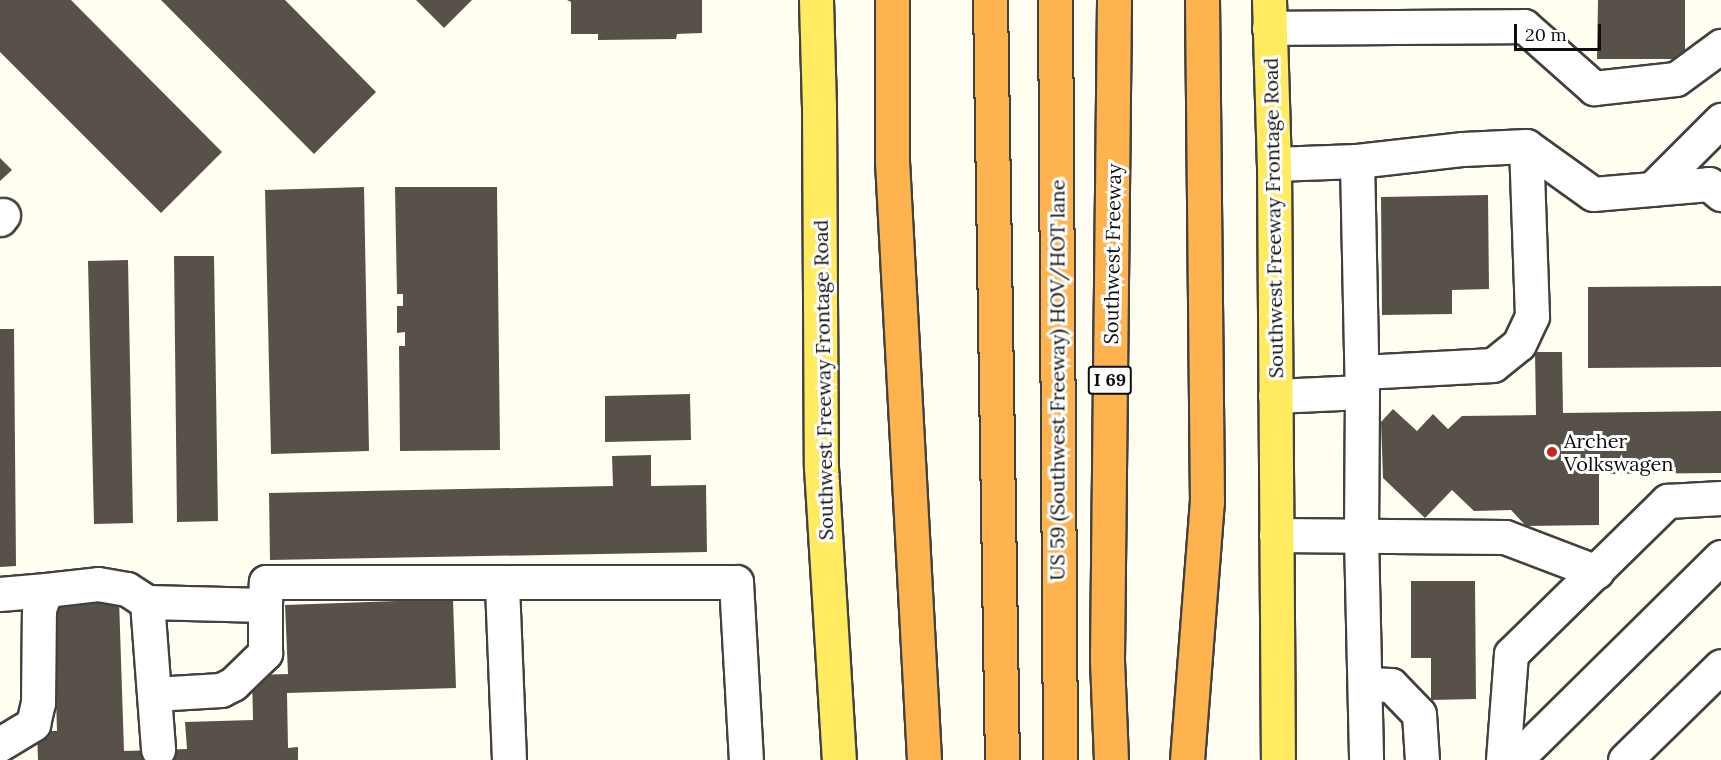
<!DOCTYPE html>
<html>
<head>
<meta charset="utf-8">
<style>
  body { margin:0 }
  #map { position:relative; width:1721px; height:760px; overflow:hidden; background:#fffef0; font-family:Lora,serif }
  div>[style] { position:absolute }
  .building>* { inset:0; background:#58514a }
  .roads { filter:drop-shadow(2px 0 #414141) drop-shadow(-2px 0 #414141) drop-shadow(0 2px #414141) drop-shadow(0 -2px #414141) }
  .minor>* { height:33px; margin:-16.5px; padding:0 16.5px; transform-origin:16.5px; border-radius:16.5px; background:#fff }
  .major>* { height:33px; margin:-16.5px; padding:0 16.5px; transform-origin:16.5px; border-radius:16.5px; background:#ffea60 }
  .highway>* { height:33px; margin:-16.5px; padding:0 16.5px; transform-origin:16.5px; border-radius:16.5px; background:#ffb34e }
  .dots>* { width:16px; height:16px; translate:-50% -50%; box-sizing:border-box; border:3px solid #fff; border-radius:50% }
  span { translate:-50% -50%; white-space:nowrap; text-align:center; line-height:1.15; -webkit-text-stroke:6px #fff; paint-order:stroke }
  .shield-label span { padding:2px 4px; background:#fff; border:2px solid; border-radius:4px; -webkit-text-stroke-width:0 }
  .shield-label { font-size:18px; color:#0e0e0e; font-weight:700 }
  .street-label { font-size:20px; color:#0e0e0e }
  .poi-label { font-size:20px; color:#0e0e0e }
  .left { translate:0 -50%; text-align:left }
  .scale { position:absolute; left:1514px; top:24px; width:87px; height:27px; box-sizing:border-box; border:3px solid #0e0e0e; border-top:0; padding-left:8px; font-size:18px; line-height:21px; white-space:nowrap; color:#0e0e0e; -webkit-text-stroke:4px #fff; paint-order:stroke }
</style>
</head>
<body>
<div id="map">
  <div class="building">
    <div style="clip-path:polygon(0 0,71px 0,222px 152px,161px 213px,0 52px)"></div>
    <div style="clip-path:polygon(161px 0,285px 0,376px 92px,314px 154px)"></div>
    <div style="clip-path:polygon(416px 0,472px 0,444px 28px)"></div>
    <div style="clip-path:polygon(567px 0,702px 0,702px 33px,677px 34px,676px 39px,598px 40px,598px 34px,571px 34px,571px 2px)"></div>
    <div style="clip-path:polygon(1598px 0,1685px 0,1685px 59px,1597px 59px)"></div>
    <div style="clip-path:polygon(0 158px,12px 170px,0 181px)"></div>
    <div style="clip-path:polygon(364px 187px,369px 451px,271px 454px,265px 190px)"></div>
    <div style="clip-path:polygon(395px 187px,497px 187px,500px 450px,400px 451px,399px 346px,405px 346px,405px 332px,397px 333px,397px 306px,403px 306px,403px 294px,397px 294px)"></div>
    <div style="clip-path:polygon(1488px 195px,1489px 289px,1452px 290px,1452px 314px,1382px 315px,1381px 197px)"></div>
    <div style="clip-path:polygon(174px 256px,214px 256px,218px 521px,177px 522px)"></div>
    <div style="clip-path:polygon(128px 260px,133px 523px,94px 524px,88px 261px)"></div>
    <div style="clip-path:polygon(1721px 286px,1721px 367px,1588px 368px,1588px 287px)"></div>
    <div style="clip-path:polygon(0 329px,14px 329px,16px 566px,0 567px)"></div>
    <div style="clip-path:polygon(1535px 352px,1562px 352px,1563px 413px,1721px 411px,1721px 473px,1599px 474px,1599px 525px,1526px 526px,1511px 510px,1474px 511px,1452px 490px,1425px 518px,1383px 478px,1381px 422px,1393px 409px,1417px 431px,1433px 414px,1448px 429px,1462px 416px,1536px 415px)"></div>
    <div style="clip-path:polygon(690px 394px,691px 440px,605px 442px,605px 396px)"></div>
    <div style="clip-path:polygon(651px 455px,651px 486px,706px 485px,707px 552px,270px 560px,269px 493px,613px 486px,612px 456px)"></div>
    <div style="clip-path:polygon(1411px 581px,1475px 581px,1476px 699px,1431px 700px,1431px 658px,1411px 658px)"></div>
    <div style="clip-path:polygon(119px 599px,124px 751px,187px 749px,185px 722px,253px 720px,252px 675px,288px 674px,285px 605px,453px 599px,456px 688px,287px 693px,288px 748px,298px 747px,298px 760px,38px 760px,37px 731px,57px 731px,53px 602px)"></div>
  </div>
  <div class="roads">
    <div class="minor">
      <div style="left:1269px;top:28px;width:255px;rotate:-0.4deg"></div>
      <div style="left:1524px;top:26px;width:94px;rotate:41.5deg"></div>
      <div style="left:1594px;top:88px;width:82px;rotate:-6.3deg"></div>
      <div style="left:1676px;top:79px;width:56px;rotate:-36.3deg"></div>
      <div style="left:1357px;top:161px;width:107px;rotate:-6.5deg"></div>
      <div style="left:1463px;top:149px;width:63px;rotate:-2.7deg"></div>
      <div style="left:1526px;top:146px;width:82px;rotate:35.6deg"></div>
      <div style="left:1593px;top:194px;width:116px;rotate:-4.9deg"></div>
      <div style="left:1709px;top:184px;width:16px;rotate:40deg"></div>
      <div style="left:1274px;top:164px;width:83px;rotate:-2.1deg"></div>
      <div style="left:1357px;top:161px;width:231px;rotate:88.8deg"></div>
      <div style="left:1362px;top:392px;width:87px;rotate:177.4deg"></div>
      <div style="left:1652px;top:189px;width:98px;rotate:-45deg"></div>
      <div style="left:0;top:219px;width:5px;rotate:-53deg"></div>
      <div style="left:1362px;top:372px;width:131px;rotate:-3.1deg"></div>
      <div style="left:1493px;top:365px;width:33px;rotate:-39deg"></div>
      <div style="left:1519px;top:344px;width:31px;rotate:-65deg"></div>
      <div style="left:1532px;top:316px;width:170px;rotate:-92deg"></div>
      <div style="left:1362px;top:392px;width:144px;rotate:90.4deg"></div>
      <div style="left:1361px;top:536px;width:224px;rotate:88.7deg"></div>
      <div style="left:1276px;top:535px;width:229px;rotate:0.5deg"></div>
      <div style="left:1505px;top:537px;width:98px;rotate:20.8deg"></div>
      <div style="left:0;top:594px;width:46px;rotate:-5deg"></div>
      <div style="left:147px;top:602px;width:148px;rotate:85.7deg"></div>
      <div style="left:1365px;top:684px;width:26px;rotate:2deg"></div>
      <div style="left:1391px;top:685px;width:40px;rotate:46deg"></div>
      <div style="left:1419px;top:714px;width:46px;rotate:86.3deg"></div>
      <div style="left:154px;top:694px;width:67px;rotate:-3.4deg"></div>
      <div style="left:221px;top:690px;width:13px;rotate:-27deg"></div>
      <div style="left:233px;top:684px;width:45px;rotate:-44.1deg"></div>
      <div style="left:265px;top:653px;width:48px;rotate:-90deg"></div>
      <div style="left:0;top:744px;width:39px;rotate:-31deg"></div>
      <div style="left:33px;top:724px;width:22px;rotate:-77deg"></div>
      <div style="left:38px;top:703px;width:94px;rotate:-89.4deg"></div>
      <div style="left:39px;top:609px;width:20px;rotate:-70deg"></div>
      <div style="left:46px;top:590px;width:52px;rotate:-6.6deg"></div>
      <div style="left:98px;top:584px;width:29px;rotate:10deg"></div>
      <div style="left:127px;top:589px;width:24px;rotate:33deg"></div>
      <div style="left:147px;top:602px;width:118px;rotate:1.5deg"></div>
      <div style="left:265px;top:605px;width:23px;rotate:-88deg"></div>
      <div style="left:266px;top:582px;width:236px"></div>
      <div style="left:509px;top:760px;width:178px;rotate:-92.3deg"></div>
      <div style="left:502px;top:582px;width:234px"></div>
      <div style="left:736px;top:582px;width:178px;rotate:86.8deg"></div>
      <div style="left:1503px;top:760px;width:106px;rotate:-85.7deg"></div>
      <div style="left:1511px;top:654px;width:219px;rotate:-44.4deg"></div>
      <div style="left:1667px;top:501px;width:54px;rotate:-3.2deg"></div>
      <div style="left:1515px;top:760px;width:289px;rotate:-44.6deg"></div>
      <div style="left:1625px;top:760px;width:134px;rotate:-44.4deg"></div>
    </div>
    <div class="major">
      <div style="left:816px;top:0;width:106px;rotate:88.4deg"></div>
      <div style="left:819px;top:106px;width:361px;rotate:89.7deg"></div>
      <div style="left:821px;top:467px;width:294px;rotate:86.5deg"></div>
      <div style="left:1269px;top:0;width:164px;rotate:88.3deg"></div>
      <div style="left:1274px;top:164px;width:596px;rotate:89.62deg"></div>
    </div>
    <div class="highway">
      <div style="left:892px;top:0;width:161px;rotate:90deg"></div>
      <div style="left:892px;top:161px;width:600px;rotate:86.94deg"></div>
      <div style="left:990px;top:0;width:760px;rotate:89.1deg"></div>
      <div style="left:1055px;top:0;width:760px;rotate:89.62deg"></div>
      <div style="left:1111px;top:760px;width:101px;rotate:-92.3deg"></div>
      <div style="left:1107px;top:659px;width:659px;rotate:-89.39deg"></div>
      <div style="left:1187px;top:760px;width:259px;rotate:-85.6deg"></div>
      <div style="left:1207px;top:502px;width:502px;rotate:-90.57deg"></div>
    </div>
  </div>
  <div class="dots">
    <div style="left:1552px;top:452px;background:#ca261b"></div>
  </div>
  <div class="shield-label">
    <span style="left:1110px;top:380px">I 69</span>
  </div>
  <div class="street-label">
    <span style="left:1273px;top:218px;rotate:-91deg">Southwest Freeway Frontage Road</span>
    <span style="left:1112px;top:254px;rotate:-89deg">Southwest Freeway</span>
    <span style="left:823px;top:380px;rotate:-91deg">Southwest Freeway Frontage Road</span>
    <span style="left:1057px;top:380px;rotate:-90deg">US 59 (Southwest Freeway) HOV/HOT lane</span>
  </div>
  <div class="poi-label">
    <span class="left" style="left:1564px;top:452px">Archer<br>Volkswagen</span>
  </div>
  <div class="scale">20 m</div>
</div>
</body>
</html>
